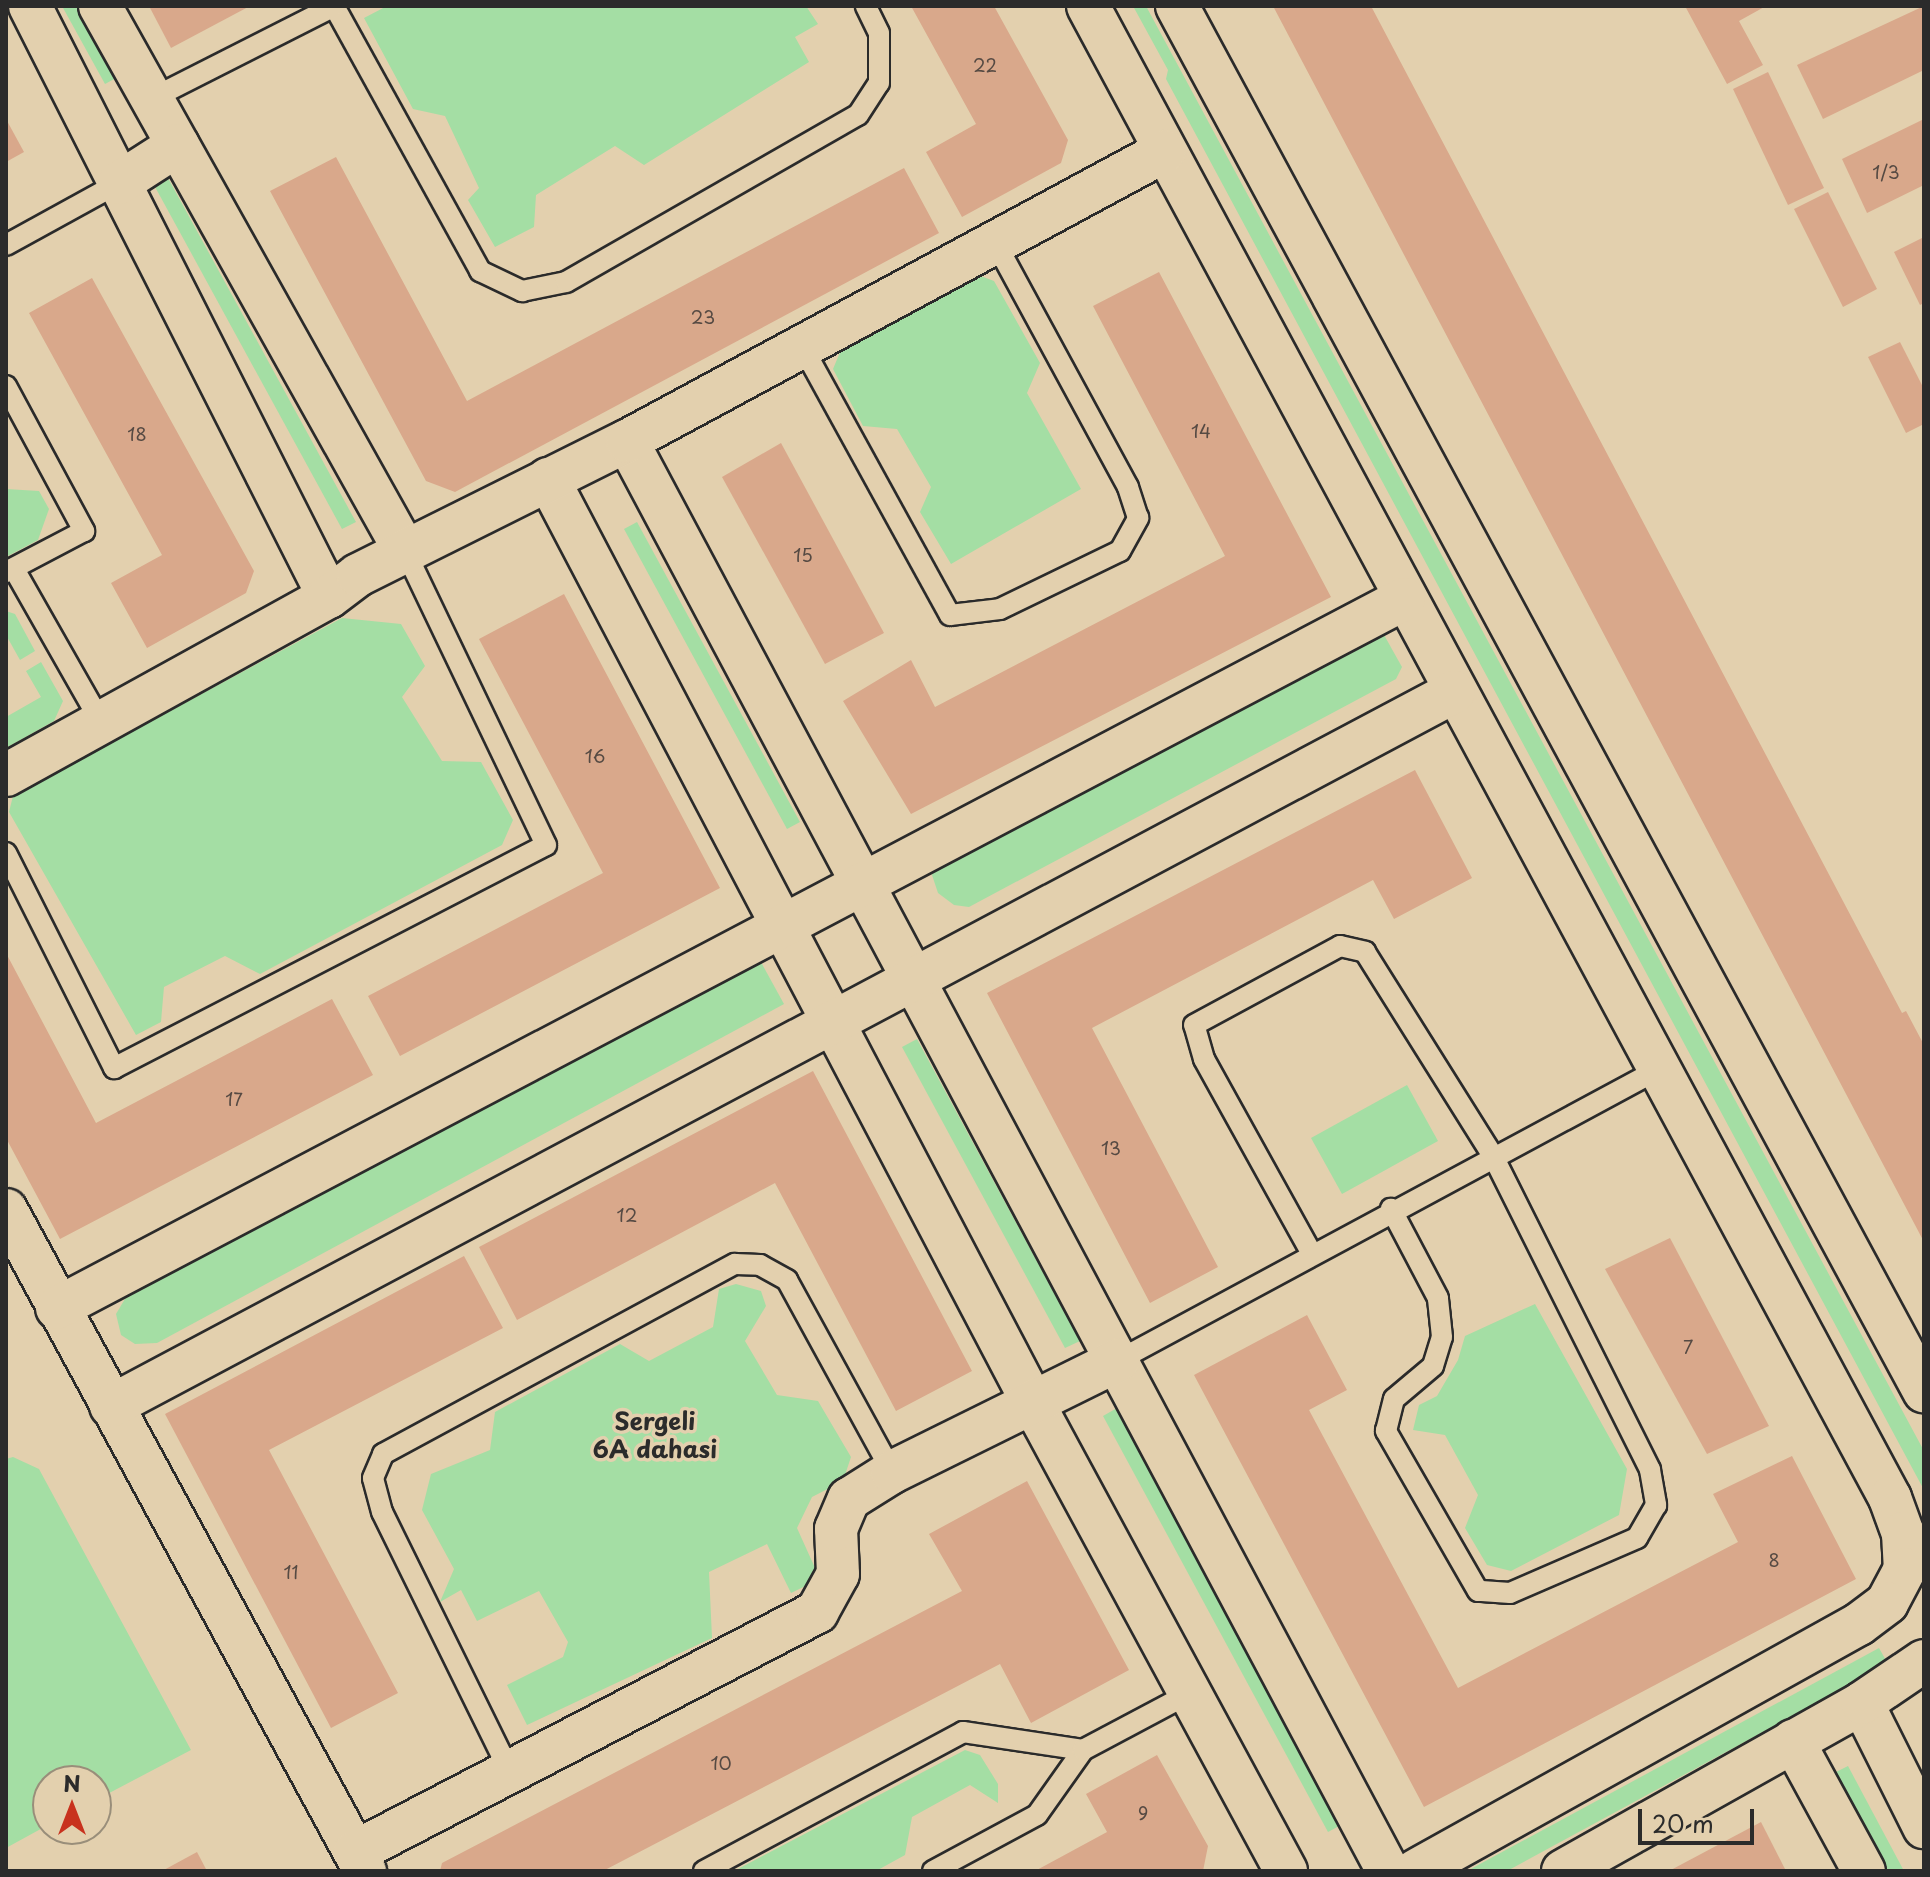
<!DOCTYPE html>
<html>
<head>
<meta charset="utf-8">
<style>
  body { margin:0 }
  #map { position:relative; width:1930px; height:1877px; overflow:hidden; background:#e3d0ae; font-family:"Playpen Sans",sans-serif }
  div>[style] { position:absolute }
  .green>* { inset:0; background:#a4dea4 }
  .building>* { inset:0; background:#d9a88b }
  .roads { filter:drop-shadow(2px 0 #2b2b2b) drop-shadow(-2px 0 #2b2b2b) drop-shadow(0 2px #2b2b2b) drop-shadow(0 -2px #2b2b2b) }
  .service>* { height:20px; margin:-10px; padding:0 10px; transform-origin:10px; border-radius:10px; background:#e3d0ae }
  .minor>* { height:42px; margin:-21px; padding:0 21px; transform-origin:21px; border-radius:21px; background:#e3d0ae }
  span { translate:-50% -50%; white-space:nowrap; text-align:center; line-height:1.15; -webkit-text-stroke:7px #e3d0ae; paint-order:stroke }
  .number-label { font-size:18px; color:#564a43 }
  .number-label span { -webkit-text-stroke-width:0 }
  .neighbourhood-label { font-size:24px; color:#2b2b2b; font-weight:700 }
  .frame { position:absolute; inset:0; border:8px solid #2b2b2b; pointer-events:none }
  .north { position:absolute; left:32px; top:1765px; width:80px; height:80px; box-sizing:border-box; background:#e3d0ae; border:2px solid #998e7a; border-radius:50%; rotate:0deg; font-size:22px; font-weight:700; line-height:32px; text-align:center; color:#2b2b2b }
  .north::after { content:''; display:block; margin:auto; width:28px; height:36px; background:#c8321e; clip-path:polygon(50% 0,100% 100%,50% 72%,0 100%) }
  .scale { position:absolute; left:1638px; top:1809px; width:116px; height:36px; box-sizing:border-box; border:4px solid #2b2b2b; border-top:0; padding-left:10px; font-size:24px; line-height:28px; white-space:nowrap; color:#2b2b2b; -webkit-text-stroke:6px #e3d0ae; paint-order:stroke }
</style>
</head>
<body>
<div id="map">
  <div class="green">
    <div style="clip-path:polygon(62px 6px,79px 6px,118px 77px,105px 84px)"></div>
    <div style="clip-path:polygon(387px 6px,806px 6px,818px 24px,795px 37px,809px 62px,644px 165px,615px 146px,536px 195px,534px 227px,495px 247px,468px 200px,479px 188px,445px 116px,413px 109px,364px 18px)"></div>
    <div style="clip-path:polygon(1133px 6px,1146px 6px,1924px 1451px,1924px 1490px,1166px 79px,1168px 70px)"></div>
    <div style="clip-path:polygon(168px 178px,356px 522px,342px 529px,154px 185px)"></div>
    <div style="clip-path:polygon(978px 275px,994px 281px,1040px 363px,1027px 393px,1081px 489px,951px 564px,920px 512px,931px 487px,897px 429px,863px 426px,833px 369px,841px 350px)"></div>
    <div style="clip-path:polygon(6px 489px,39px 491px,49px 509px,38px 540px,6px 557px)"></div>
    <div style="clip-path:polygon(637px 522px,800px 822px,787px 829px,624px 529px)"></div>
    <div style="clip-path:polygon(6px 611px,15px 614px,35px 651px,20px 660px,6px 635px)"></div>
    <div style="clip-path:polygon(342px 618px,401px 624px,425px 666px,402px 697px,442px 761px,481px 762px,513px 820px,502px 845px,260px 974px,225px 956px,164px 987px,161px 1022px,136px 1035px,9px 812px,13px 796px)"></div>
    <div style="clip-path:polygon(1379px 626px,1402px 667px,1396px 679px,969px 907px,954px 905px,938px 893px,932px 875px,936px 863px)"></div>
    <div style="clip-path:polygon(41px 662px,63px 701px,54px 721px,6px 748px,6px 717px,41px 697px,26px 671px)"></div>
    <div style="clip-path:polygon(756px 953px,784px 1004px,157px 1343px,135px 1344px,121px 1335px,116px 1314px,129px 1292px)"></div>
    <div style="clip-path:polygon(917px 1039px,1080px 1341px,1065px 1348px,902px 1047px)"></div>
    <div style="clip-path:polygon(1407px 1085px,1438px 1141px,1342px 1194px,1311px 1138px)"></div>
    <div style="clip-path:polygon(736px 1284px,761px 1291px,766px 1306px,745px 1341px,777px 1395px,818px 1401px,851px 1457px,843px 1481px,812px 1497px,797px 1528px,820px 1579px,791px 1593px,767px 1544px,709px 1572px,712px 1638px,527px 1725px,507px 1685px,563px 1657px,568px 1642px,539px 1591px,477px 1621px,461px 1590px,440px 1602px,454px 1569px,422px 1510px,431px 1474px,490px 1450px,495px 1412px,620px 1344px,649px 1361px,713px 1327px,719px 1289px)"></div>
    <div style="clip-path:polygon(1535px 1304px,1627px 1469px,1619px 1515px,1511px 1571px,1487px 1565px,1465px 1528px,1478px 1495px,1445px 1435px,1413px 1430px,1419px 1405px,1437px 1396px,1458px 1360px,1465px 1336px)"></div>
    <div style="clip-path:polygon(1117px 1408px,1341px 1825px,1328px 1832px,1103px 1416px)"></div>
    <div style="clip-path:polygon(13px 1457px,39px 1469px,191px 1750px,96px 1800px,96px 1781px,48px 1781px,48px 1825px,6px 1848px,6px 1459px)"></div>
    <div style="clip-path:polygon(1879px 1648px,1888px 1664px,1507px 1871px,1467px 1871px)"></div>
    <div style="clip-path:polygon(965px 1750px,980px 1755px,998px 1784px,998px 1803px,970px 1785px,912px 1817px,905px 1855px,876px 1871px,734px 1871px)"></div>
    <div style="clip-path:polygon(1848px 1766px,1904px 1871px,1886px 1871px,1834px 1773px)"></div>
  </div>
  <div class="building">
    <div style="clip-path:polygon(149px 6px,250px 6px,171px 48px)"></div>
    <div style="clip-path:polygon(911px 6px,994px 6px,1068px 140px,1061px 163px,962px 217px,926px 152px,976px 124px)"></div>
    <div style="clip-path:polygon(1273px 6px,1371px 6px,1902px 1013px,1906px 1011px,1924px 1045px,1924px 1242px)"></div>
    <div style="clip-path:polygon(1685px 6px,1766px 6px,1739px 21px,1763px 65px,1727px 84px)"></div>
    <div style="clip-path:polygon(1924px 6px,1924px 70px,1823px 119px,1797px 65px)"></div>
    <div style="clip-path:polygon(1768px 72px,1824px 188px,1788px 205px,1733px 89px)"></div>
    <div style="clip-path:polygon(6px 119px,24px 152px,6px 162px)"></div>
    <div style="clip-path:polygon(1924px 119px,1924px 185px,1867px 213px,1842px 159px)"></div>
    <div style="clip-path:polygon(336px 157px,467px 401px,904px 168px,939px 233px,455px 492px,426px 481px,270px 191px)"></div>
    <div style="clip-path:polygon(1828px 192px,1877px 289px,1843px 307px,1794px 209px)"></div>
    <div style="clip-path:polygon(1924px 237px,1924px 303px,1920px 305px,1894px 252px)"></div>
    <div style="clip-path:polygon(1159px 272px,1331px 597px,911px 814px,843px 701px,911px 660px,935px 707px,1225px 556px,1093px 306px)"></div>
    <div style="clip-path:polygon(92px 278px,254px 571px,246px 593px,147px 648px,111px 583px,162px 555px,29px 313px)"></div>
    <div style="clip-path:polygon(1900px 342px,1924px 389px,1924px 424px,1906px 433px,1868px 357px)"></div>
    <div style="clip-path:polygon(781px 443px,884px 633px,825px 664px,722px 477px)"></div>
    <div style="clip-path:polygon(564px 594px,720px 888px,400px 1056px,368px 996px,603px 873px,479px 639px)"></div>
    <div style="clip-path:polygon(1415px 770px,1472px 878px,1394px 919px,1373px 880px,1092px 1028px,1218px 1267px,1150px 1303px,987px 993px)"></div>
    <div style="clip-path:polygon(6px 953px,96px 1123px,332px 999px,373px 1075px,60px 1239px,6px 1138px)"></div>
    <div style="clip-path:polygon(813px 1071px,972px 1371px,896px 1411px,775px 1183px,517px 1320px,479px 1247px)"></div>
    <div style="clip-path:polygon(1670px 1238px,1769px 1426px,1707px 1454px,1605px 1269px)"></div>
    <div style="clip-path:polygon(464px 1256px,503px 1328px,269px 1450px,398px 1693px,331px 1728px,165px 1414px)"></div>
    <div style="clip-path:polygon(1307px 1315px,1347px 1390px,1309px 1410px,1458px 1688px,1738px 1542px,1713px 1494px,1792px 1456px,1856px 1579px,1424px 1807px,1194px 1375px)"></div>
    <div style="clip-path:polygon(1027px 1481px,1129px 1670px,1031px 1723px,1000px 1664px,603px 1871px,440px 1871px,442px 1863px,962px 1591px,929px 1534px)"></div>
    <div style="clip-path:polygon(1157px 1755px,1208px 1846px,1203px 1871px,1035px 1871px,1107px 1832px,1086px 1794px)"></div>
    <div style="clip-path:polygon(1761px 1822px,1786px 1871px,1669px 1871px)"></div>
    <div style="clip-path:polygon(197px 1852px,207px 1871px,162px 1871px)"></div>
  </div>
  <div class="roads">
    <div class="service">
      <div style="left:334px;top:6px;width:303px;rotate:61.1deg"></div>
      <div style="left:480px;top:271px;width:47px;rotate:25.5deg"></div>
      <div style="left:522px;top:291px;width:45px;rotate:-11.6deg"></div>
      <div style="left:566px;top:282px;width:336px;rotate:-29.8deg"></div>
      <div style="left:858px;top:115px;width:38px;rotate:-57deg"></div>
      <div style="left:879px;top:83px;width:50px;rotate:-90deg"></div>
      <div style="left:879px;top:33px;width:30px;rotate:-116deg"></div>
      <div style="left:151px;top:99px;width:205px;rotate:-26.9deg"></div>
      <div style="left:6px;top:245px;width:129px;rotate:-28.8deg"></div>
      <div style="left:802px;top:346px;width:307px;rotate:61.2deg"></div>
      <div style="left:950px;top:615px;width:50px;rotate:-6.8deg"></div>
      <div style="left:1000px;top:609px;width:133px;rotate:-25.8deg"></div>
      <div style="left:1120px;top:551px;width:38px;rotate:-61deg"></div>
      <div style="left:1138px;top:518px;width:33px;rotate:-108deg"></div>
      <div style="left:1128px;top:487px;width:279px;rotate:-118.5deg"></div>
      <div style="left:6px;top:386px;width:165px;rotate:61.7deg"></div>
      <div style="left:84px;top:531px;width:88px;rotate:152.3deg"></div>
      <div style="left:14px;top:569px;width:176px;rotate:60.4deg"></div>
      <div style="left:6px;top:853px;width:241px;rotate:63.3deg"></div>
      <div style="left:114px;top:1068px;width:486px;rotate:-27.3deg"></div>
      <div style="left:546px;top:845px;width:326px;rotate:-115.6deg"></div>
      <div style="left:1312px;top:1254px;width:223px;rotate:-119deg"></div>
      <div style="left:1204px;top:1059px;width:35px;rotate:-106deg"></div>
      <div style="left:1194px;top:1025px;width:166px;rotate:-28.4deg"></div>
      <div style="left:1340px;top:946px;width:26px;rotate:13deg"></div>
      <div style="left:1365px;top:952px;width:241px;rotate:57.9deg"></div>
      <div style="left:1493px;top:1156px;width:351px;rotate:63.4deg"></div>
      <div style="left:1650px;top:1470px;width:36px;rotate:80deg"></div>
      <div style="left:1656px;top:1505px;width:38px;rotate:120deg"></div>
      <div style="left:1637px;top:1538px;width:138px;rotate:156.6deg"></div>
      <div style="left:1510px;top:1593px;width:32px;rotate:-176deg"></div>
      <div style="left:1478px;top:1591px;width:185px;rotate:-119.9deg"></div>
      <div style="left:1386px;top:1431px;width:33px;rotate:-76deg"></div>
      <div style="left:1394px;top:1399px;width:51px;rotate:-40.2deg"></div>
      <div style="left:1433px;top:1366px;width:30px;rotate:-73deg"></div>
      <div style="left:1442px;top:1337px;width:39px;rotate:-96deg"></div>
      <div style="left:1438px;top:1298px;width:101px;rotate:-117.8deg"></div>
      <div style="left:1119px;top:1360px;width:613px;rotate:-28.32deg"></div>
      <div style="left:510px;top:1772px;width:290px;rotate:-116.2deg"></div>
      <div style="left:382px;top:1512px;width:35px;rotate:-105deg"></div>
      <div style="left:373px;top:1478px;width:26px;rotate:-67deg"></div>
      <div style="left:383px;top:1454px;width:400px;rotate:-28.4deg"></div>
      <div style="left:735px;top:1264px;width:25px;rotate:2deg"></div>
      <div style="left:760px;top:1265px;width:31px;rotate:29deg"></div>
      <div style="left:787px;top:1280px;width:219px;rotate:61.3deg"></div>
      <div style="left:704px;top:1871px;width:294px;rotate:-28.2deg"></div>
      <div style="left:963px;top:1732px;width:121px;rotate:8.5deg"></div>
      <div style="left:933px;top:1871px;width:118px;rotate:-28.3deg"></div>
      <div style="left:1037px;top:1815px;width:80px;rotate:-54.7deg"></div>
      <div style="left:1083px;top:1750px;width:121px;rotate:-28deg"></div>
    </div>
    <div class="minor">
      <div style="left:30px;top:6px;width:662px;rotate:63.16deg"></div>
      <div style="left:100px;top:6px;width:625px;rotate:60.77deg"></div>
      <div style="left:1088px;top:6px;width:1694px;rotate:61.74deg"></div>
      <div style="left:1890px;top:1498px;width:37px;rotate:70deg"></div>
      <div style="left:1903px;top:1533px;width:36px;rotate:87deg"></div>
      <div style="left:1905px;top:1569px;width:38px;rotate:118deg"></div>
      <div style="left:1887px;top:1603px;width:35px;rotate:143deg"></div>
      <div style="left:1859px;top:1624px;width:508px;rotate:150.91deg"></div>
      <div style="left:1177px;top:6px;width:1574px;rotate:61.66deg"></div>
      <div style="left:119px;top:183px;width:70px;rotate:-32.8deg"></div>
      <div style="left:627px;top:441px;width:1620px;rotate:61.98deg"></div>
      <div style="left:548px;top:479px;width:1044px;rotate:62.31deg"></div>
      <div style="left:1033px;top:1403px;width:532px;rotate:61.6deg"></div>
      <div style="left:6px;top:775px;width:369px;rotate:-28.9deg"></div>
      <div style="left:329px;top:597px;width:36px;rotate:-37deg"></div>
      <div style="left:358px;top:575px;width:301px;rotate:-26.5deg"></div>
      <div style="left:627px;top:441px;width:611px;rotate:-28.33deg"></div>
      <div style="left:6px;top:1210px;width:752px;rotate:61.49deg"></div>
      <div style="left:57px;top:1308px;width:1522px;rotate:-27.76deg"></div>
      <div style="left:111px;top:1406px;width:1521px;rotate:-28deg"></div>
      <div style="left:1862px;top:1703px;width:139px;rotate:63.4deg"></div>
      <div style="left:1793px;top:1741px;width:148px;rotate:61.4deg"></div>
      <div style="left:355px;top:1852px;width:521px;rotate:-27.45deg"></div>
      <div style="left:817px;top:1612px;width:43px;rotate:-61.1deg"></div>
      <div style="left:838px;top:1574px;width:45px;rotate:-92.5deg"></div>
      <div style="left:836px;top:1529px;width:33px;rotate:-67deg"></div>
      <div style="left:849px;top:1499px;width:51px;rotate:-32.1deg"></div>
      <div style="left:892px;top:1472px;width:253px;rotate:-26.3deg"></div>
      <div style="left:1563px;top:1871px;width:343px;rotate:-29.3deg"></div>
      <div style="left:1862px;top:1703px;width:75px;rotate:-34.1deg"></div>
    </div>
  </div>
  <div class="number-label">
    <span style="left:985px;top:65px">22</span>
    <span style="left:1886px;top:172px">1/3</span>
    <span style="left:703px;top:317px">23</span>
    <span style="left:1201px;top:431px">14</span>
    <span style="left:137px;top:434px">18</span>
    <span style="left:803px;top:555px">15</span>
    <span style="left:595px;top:756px">16</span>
    <span style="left:234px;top:1099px">17</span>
    <span style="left:1111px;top:1148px">13</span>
    <span style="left:627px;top:1215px">12</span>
    <span style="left:1688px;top:1347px">7</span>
    <span style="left:1774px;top:1560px">8</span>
    <span style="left:291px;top:1572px">11</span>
    <span style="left:721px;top:1763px">10</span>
    <span style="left:1143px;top:1813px">9</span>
  </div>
  <div class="neighbourhood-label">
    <span style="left:655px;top:1435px">Sergeli<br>6A dahasi</span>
  </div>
  <div class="frame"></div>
  <div class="north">N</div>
  <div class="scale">20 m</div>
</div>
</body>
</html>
